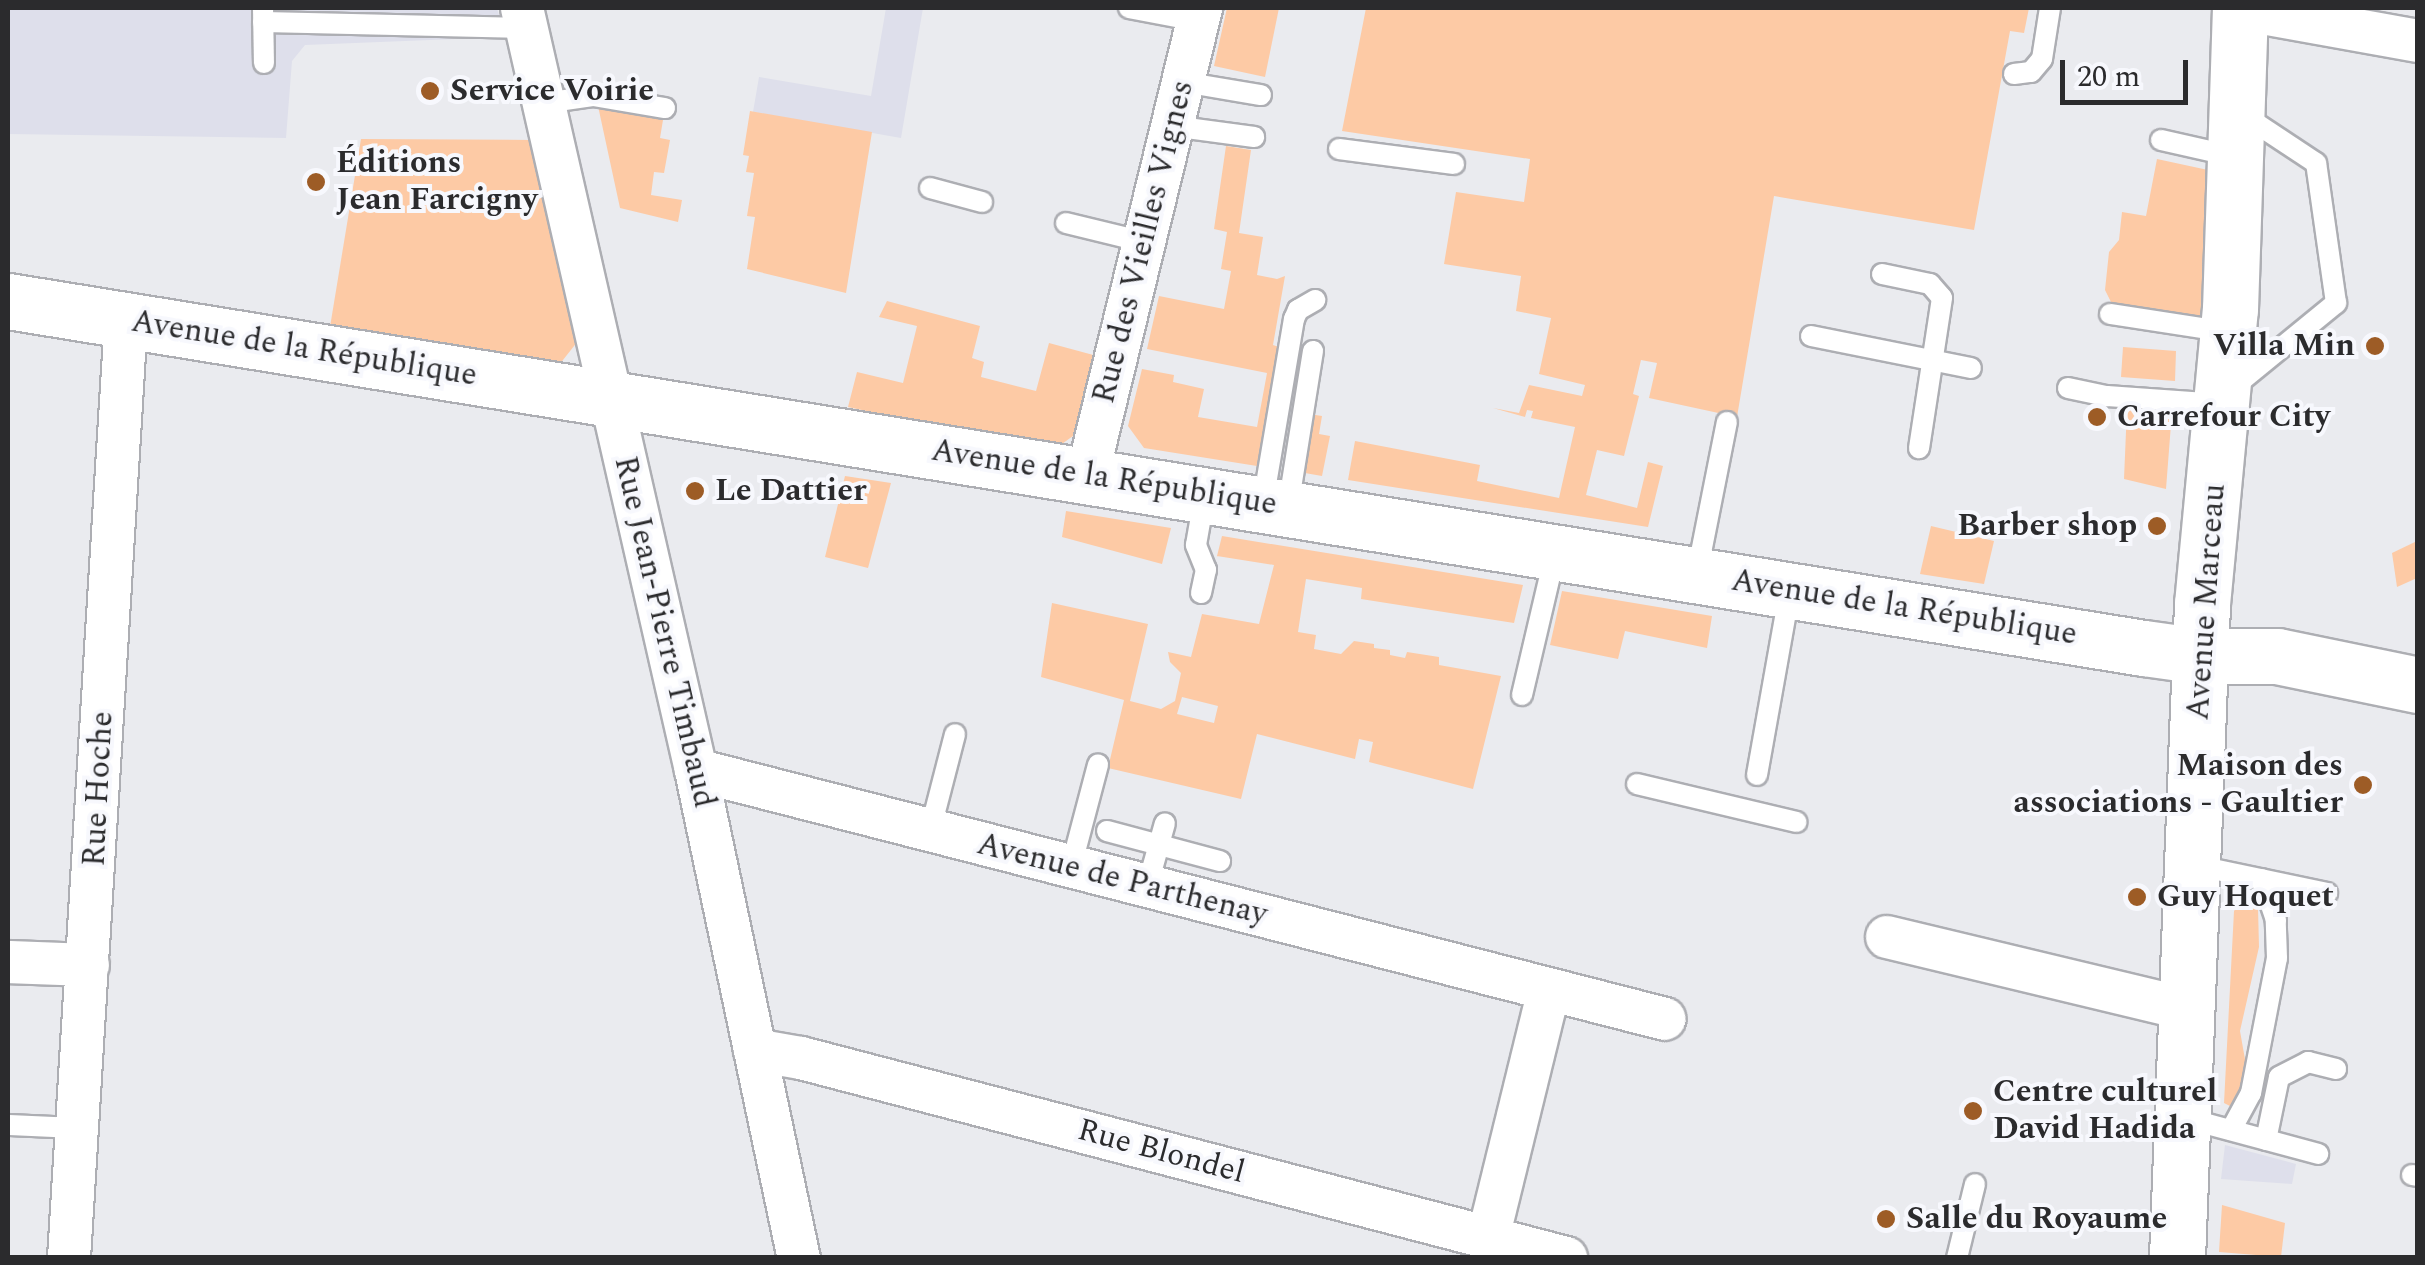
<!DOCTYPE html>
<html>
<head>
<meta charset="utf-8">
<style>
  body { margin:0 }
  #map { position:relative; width:2425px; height:1265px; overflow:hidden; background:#eaebef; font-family:Spectral,serif }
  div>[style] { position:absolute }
  .built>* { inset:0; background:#dedfeb }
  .green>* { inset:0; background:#fdcaa5 }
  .roads { filter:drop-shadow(2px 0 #adaeb3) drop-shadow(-2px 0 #adaeb3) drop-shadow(0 2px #adaeb3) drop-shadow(0 -2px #adaeb3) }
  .lane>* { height:20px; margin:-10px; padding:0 10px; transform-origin:10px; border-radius:10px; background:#fff }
  .street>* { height:42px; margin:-21px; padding:0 21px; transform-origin:21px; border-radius:21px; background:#fff }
  .secondary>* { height:55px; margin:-27.5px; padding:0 27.5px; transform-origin:27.5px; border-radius:27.5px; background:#fff }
  .dots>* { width:28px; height:28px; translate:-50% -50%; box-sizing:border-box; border:5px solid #f7f8fd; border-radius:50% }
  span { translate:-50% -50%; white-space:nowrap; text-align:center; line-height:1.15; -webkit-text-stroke:8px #f7f8fd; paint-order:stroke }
  .poi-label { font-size:32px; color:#2b2b2d; font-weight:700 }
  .left { translate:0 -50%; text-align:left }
  .right { translate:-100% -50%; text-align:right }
  .street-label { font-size:32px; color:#2b2b2d }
  .frame { position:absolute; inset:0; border:10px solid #2b2b2d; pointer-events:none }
  .scale { position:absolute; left:2060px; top:60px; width:128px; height:45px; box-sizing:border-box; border:5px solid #2b2b2d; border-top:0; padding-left:12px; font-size:30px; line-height:35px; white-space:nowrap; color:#2b2b2d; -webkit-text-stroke:8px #f7f8fd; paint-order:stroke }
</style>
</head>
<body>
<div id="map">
  <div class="built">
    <div style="clip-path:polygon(8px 8px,497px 8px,505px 37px,305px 45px,292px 61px,286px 138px,8px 134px)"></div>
    <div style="clip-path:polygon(886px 8px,923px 8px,901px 138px,753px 112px,759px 77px,871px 96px)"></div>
    <div style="clip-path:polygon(2225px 1145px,2296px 1164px,2292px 1184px,2221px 1179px)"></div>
  </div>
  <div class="green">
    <div style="clip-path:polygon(1227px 8px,1279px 8px,1265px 77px,1214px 66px)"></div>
    <div style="clip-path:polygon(1366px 8px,2029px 8px,2024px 33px,2010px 31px,1974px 230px,1774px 196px,1737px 417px,1649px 398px,1657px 363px,1641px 360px,1633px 394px,1639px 396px,1624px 456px,1597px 450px,1586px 495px,1637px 508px,1648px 462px,1663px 466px,1648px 527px,1348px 480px,1355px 441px,1480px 465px,1477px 481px,1559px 498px,1575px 427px,1531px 418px,1533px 411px,1527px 410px,1525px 417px,1493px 408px,1519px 413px,1529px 385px,1582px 396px,1585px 385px,1539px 374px,1551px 318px,1516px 311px,1521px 276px,1444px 264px,1456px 192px,1524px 202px,1530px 159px,1342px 131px)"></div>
    <div style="clip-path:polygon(598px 106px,663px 120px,660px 138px,670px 140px,664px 173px,654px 172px,651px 195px,682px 200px,678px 222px,620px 208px)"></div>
    <div style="clip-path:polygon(750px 111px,872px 132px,846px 293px,747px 269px,755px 217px,747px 216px,754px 173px,746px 172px,749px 156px,743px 155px)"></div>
    <div style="clip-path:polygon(361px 139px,532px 140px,578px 341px,559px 365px,330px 327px)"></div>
    <div style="clip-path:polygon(1226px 146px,1251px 150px,1239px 233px,1263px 237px,1257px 275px,1277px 279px,1285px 276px,1273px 345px,1279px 347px,1257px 466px,1144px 448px,1128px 426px,1142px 369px,1174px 375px,1173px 382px,1204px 389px,1198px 417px,1257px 427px,1267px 373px,1147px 349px,1159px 296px,1224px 309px,1231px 271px,1221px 269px,1227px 232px,1214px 229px)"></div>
    <div style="clip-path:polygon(2157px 159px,2208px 170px,2207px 320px,2112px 304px,2105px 290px,2109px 252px,2119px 240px,2122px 212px,2146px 216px)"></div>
    <div style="clip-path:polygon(887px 301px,980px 326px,972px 358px,984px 362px,981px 377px,1036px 391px,1049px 343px,1097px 356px,1073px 436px,1052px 451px,848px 407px,857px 372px,903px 383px,917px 326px,879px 317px)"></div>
    <div style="clip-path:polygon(2123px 347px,2176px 351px,2175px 381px,2121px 377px)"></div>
    <div style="clip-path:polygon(2127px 408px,2172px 411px,2166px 489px,2124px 479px)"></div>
    <div style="clip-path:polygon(1309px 414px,1322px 416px,1319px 434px,1330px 436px,1322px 476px,1299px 472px)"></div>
    <div style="clip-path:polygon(845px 476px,891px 483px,868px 568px,825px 557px)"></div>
    <div style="clip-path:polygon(1066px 511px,1171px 528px,1162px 564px,1062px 537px)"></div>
    <div style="clip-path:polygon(1931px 526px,1994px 541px,1984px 584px,1920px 574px)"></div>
    <div style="clip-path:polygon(evenodd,1222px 536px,1523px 585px,1514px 623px,1361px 599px,1362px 588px,1306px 579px,1298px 632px,1316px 635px,1314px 649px,1341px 654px,1354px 641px,1374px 644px,1374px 648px,1390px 650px,1390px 655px,1405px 658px,1407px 652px,1439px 657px,1439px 665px,1501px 676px,1473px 789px,1369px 762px,1373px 742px,1359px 739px,1355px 759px,1257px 734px,1241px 799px,1108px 768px,1124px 700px,1041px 677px,1052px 603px,1148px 624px,1130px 701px,1161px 709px,1175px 701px,1181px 673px,1170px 662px,1168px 652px,1191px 657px,1202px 614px,1259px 624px,1274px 565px,1217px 556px,1222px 536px,1182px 697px,1218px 706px,1214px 723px,1177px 714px,1182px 697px)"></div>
    <div style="clip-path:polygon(2417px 541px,2417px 578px,2397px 587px,2392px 553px)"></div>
    <div style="clip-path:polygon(1562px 591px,1712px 616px,1707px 648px,1625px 631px,1618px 659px,1550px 645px)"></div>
    <div style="clip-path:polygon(2247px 894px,2258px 908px,2259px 947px,2240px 1031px,2246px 1065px,2241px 1088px,2230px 1106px,2224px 1103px,2234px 911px)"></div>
    <div style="clip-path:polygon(2222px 1205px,2285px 1223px,2281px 1257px,2219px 1252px)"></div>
  </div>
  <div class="roads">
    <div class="lane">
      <div style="left:263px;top:8px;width:55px;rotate:89deg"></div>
      <div style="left:1129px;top:8px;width:70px;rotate:10.7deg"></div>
      <div style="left:263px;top:22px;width:264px;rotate:1.3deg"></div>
      <div style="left:2014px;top:74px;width:17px;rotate:-7deg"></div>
      <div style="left:2031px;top:72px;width:17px;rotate:-50deg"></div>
      <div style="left:2042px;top:59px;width:52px;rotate:-81.1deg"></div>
      <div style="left:1183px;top:82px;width:79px;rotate:9.5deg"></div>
      <div style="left:544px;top:103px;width:49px;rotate:-8.1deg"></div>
      <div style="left:593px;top:96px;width:73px;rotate:9.5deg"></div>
      <div style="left:1172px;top:126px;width:83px;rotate:7.6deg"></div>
      <div style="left:2161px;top:140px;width:73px;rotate:12.7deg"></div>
      <div style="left:1339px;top:149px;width:116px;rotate:7.4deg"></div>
      <div style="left:930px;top:188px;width:54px;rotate:15.1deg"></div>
      <div style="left:1066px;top:223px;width:80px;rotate:13.7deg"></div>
      <div style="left:1882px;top:274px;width:49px;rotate:11.8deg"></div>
      <div style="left:1930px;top:284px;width:18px;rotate:49deg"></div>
      <div style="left:1942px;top:298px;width:152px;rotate:98.7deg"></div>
      <div style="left:2110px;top:314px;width:118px;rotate:8.7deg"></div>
      <div style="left:1811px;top:336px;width:163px;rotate:11.3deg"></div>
      <div style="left:2068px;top:388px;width:40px;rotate:12deg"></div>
      <div style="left:2107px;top:396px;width:113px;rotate:4deg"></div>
      <div style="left:2231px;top:389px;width:136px;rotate:-39.3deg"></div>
      <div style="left:2336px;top:303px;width:141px;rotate:-98.1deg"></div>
      <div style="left:2316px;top:163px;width:89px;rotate:-146.5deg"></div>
      <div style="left:1263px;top:502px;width:186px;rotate:-80.4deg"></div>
      <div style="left:1294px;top:319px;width:10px;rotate:-66deg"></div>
      <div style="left:1298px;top:310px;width:20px;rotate:-30deg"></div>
      <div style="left:1288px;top:507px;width:158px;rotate:-80.9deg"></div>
      <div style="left:1697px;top:573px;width:154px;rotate:-78.8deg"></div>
      <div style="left:1201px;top:593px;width:24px;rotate:-78deg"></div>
      <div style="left:1206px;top:570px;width:27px;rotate:-112deg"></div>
      <div style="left:1196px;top:545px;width:47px;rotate:-80.1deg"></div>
      <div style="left:1522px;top:695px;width:145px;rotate:-76.8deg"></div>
      <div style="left:1757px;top:775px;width:188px;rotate:-79.9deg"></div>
      <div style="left:1637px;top:784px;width:164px;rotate:13.4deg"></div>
      <div style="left:930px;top:831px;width:100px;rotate:-75.5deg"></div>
      <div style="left:1107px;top:831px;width:117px;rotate:14.9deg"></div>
      <div style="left:2194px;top:865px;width:136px;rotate:11.9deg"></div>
      <div style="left:1071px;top:867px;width:106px;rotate:-75.2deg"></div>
      <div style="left:1147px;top:887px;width:66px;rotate:-74.3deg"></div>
      <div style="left:2185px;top:1118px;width:138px;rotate:15.1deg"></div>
      <div style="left:8px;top:1125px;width:69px;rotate:2.5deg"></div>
      <div style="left:2231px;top:1130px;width:42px;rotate:-61.6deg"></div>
      <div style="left:2251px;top:1093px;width:137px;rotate:-79.1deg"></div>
      <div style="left:2277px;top:958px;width:38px;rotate:-92deg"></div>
      <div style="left:2276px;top:920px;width:43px;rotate:-108.9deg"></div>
      <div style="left:2266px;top:1140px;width:64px;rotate:-78.3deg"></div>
      <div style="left:2279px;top:1077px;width:33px;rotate:-27deg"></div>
      <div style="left:2308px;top:1062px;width:29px;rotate:14deg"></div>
      <div style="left:2412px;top:1175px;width:6px;rotate:9deg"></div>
      <div style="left:1957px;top:1258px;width:76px;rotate:-76.3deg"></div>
    </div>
    <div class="street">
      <div style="left:522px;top:8px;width:782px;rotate:77.14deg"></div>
      <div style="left:696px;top:770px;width:499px;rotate:78.1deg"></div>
      <div style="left:2240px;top:9px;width:181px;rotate:10.2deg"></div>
      <div style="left:1087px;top:476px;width:482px;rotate:-76.3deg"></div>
      <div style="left:696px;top:770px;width:1000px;rotate:14.41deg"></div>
      <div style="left:1887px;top:937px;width:312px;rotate:13.5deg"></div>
      <div style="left:8px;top:962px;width:80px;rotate:2.1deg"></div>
      <div style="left:755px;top:1050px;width:47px;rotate:9.9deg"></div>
      <div style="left:801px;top:1058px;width:791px;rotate:14.65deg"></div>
      <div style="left:1488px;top:1238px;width:255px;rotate:-76.2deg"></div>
      <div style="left:69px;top:1258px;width:940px;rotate:-86.52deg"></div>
    </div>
    <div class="secondary">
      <div style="left:8px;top:301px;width:2164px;rotate:9.23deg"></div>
      <div style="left:2144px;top:648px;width:58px;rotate:8deg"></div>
      <div style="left:2201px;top:656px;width:76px"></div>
      <div style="left:2277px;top:656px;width:144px;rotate:11.6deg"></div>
      <div style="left:2177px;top:1258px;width:654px;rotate:-87.81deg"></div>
      <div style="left:2202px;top:604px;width:296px;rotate:-84.6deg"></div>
      <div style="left:2230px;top:309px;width:301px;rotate:-88.1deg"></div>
    </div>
  </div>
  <div class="dots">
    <div style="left:430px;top:91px;background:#9d5c26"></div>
    <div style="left:316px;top:182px;background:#9d5c26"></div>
    <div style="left:2375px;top:346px;background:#9d5c26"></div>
    <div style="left:2097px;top:417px;background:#9d5c26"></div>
    <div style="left:695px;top:491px;background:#9d5c26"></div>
    <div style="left:2157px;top:526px;background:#9d5c26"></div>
    <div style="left:2363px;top:785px;background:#9d5c26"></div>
    <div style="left:2137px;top:897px;background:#9d5c26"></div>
    <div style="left:1973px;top:1111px;background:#9d5c26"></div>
    <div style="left:1886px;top:1219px;background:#9d5c26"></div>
  </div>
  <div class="poi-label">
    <span class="left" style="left:450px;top:91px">Service Voirie</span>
    <span class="left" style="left:336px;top:182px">Éditions<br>Jean Farcigny</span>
    <span class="right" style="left:2355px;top:346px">Villa Min</span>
    <span class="left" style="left:2117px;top:417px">Carrefour City</span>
    <span class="left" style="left:715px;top:491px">Le Dattier</span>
    <span class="right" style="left:2137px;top:526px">Barber shop</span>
    <span class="right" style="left:2343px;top:785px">Maison des<br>associations - Gaultier</span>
    <span class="left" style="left:2157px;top:897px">Guy Hoquet</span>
    <span class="left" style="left:1993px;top:1111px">Centre culturel<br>David Hadida</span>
    <span class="left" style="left:1906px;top:1219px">Salle du Royaume</span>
  </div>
  <div class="street-label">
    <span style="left:1144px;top:242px;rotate:-76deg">Rue des Vieilles Vignes</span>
    <span style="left:304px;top:349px;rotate:9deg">Avenue de la République</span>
    <span style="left:1104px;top:478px;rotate:9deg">Avenue de la République</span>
    <span style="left:2207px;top:602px;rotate:-86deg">Avenue Marceau</span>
    <span style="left:1904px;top:608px;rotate:9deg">Avenue de la République</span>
    <span style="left:664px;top:632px;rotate:77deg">Rue Jean-Pierre Timbaud</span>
    <span style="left:99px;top:789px;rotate:-87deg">Rue Hoche</span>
    <span style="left:1122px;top:880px;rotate:14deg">Avenue de Parthenay</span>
    <span style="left:1161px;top:1152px;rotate:15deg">Rue Blondel</span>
  </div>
  <div class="frame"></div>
  <div class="scale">20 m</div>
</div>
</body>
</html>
